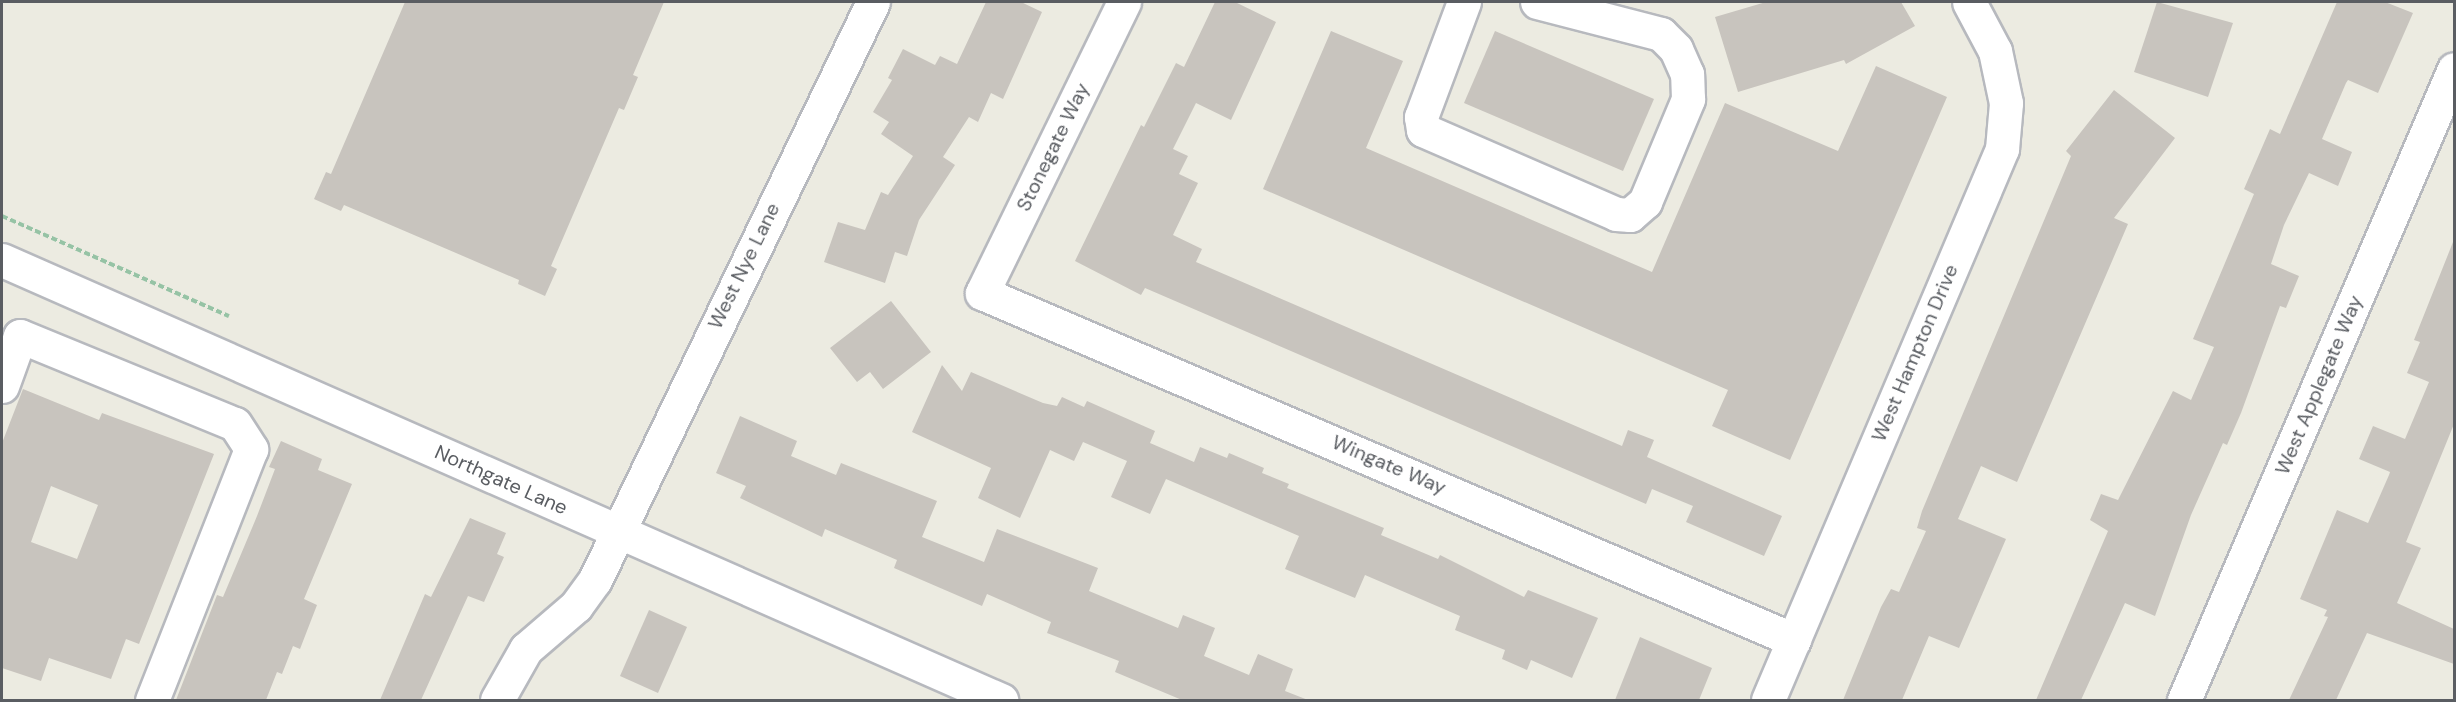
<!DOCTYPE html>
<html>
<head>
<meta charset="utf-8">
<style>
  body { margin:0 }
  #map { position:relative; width:2456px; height:702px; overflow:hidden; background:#ecebe1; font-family:"DM Sans",sans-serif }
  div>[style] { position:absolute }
  .building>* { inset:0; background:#c8c4be }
  .path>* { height:4px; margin-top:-2px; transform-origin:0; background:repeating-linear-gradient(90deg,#96c3a5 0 6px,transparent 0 9px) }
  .roads { filter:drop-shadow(2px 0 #b7b9be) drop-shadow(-2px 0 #b7b9be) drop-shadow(0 2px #b7b9be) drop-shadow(0 -2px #b7b9be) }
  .minor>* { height:33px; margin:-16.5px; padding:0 16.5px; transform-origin:16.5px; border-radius:16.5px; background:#fff }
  span { translate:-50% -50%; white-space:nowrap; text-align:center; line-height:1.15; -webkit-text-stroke:6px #fff; paint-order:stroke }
  .street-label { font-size:20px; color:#5a5d62 }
  .frame { position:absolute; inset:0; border:3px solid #5a5d62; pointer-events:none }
</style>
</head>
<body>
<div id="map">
  <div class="building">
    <div style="clip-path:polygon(405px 2px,664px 2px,633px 75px,638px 77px,624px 110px,619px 108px,551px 266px,557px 269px,545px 296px,518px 284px,519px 280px,344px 205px,341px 211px,314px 199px,326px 172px,331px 174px)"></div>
    <div style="clip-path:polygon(986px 2px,1021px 2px,1042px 12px,1003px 99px,991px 93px,978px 122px,969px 117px,943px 157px,955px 165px,919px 220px,907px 256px,895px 252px,885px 283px,824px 262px,838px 222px,865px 230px,881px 192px,888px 195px,913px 156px,881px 134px,889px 122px,873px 112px,892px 80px,888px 78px,903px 49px,935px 65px,940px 56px,957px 64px)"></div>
    <div style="clip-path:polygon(1215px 2px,1235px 2px,1276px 22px,1231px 120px,1196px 103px,1173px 149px,1188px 156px,1179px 174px,1198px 183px,1173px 235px,1202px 249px,1196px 262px,1622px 446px,1628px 430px,1654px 440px,1647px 457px,1782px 516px,1764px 556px,1686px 522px,1693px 506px,1652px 489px,1646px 504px,1145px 288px,1141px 295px,1075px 261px,1141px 125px,1144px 127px,1176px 63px,1184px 67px)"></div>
    <div style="clip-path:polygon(1766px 2px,1901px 2px,1915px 26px,1846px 64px,1844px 60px,1738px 92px,1715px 17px)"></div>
    <div style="clip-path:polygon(2157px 2px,2233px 23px,2208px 97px,2134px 72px)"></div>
    <div style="clip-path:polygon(2337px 2px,2385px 2px,2413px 13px,2378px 93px,2348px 80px,2346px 83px,2322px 139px,2352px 152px,2338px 186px,2309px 173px,2284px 225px,2271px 264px,2299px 276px,2286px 308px,2280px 306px,2241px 413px,2227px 445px,2223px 443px,2191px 515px,2155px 616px,2125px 603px,2081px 700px,2036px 700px,2108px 531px,2090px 520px,2101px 494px,2118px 500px,2173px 391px,2191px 400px,2214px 347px,2193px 339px,2254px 194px,2244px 189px,2270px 129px,2280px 134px)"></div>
    <div style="clip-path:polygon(1331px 31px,1403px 61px,1366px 148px,1652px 272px,1725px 103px,1838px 151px,1876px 66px,1947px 97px,1790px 460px,1712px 426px,1728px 390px,1263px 189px)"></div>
    <div style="clip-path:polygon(1495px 31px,1654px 99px,1623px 171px,1464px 103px)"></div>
    <div style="clip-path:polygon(2114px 90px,2175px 138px,2114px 218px,2128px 224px,2017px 482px,1981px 466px,1958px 519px,2006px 539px,1959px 648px,1929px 636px,1902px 700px,1843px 700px,1881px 607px,1891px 589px,1899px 592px,1926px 531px,1917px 528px,1922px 511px,2071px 156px,2066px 151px)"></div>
    <div style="clip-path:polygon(2453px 242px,2454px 424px,2406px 542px,2421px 548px,2397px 603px,2454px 629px,2454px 664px,2367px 633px,2336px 700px,2289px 700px,2328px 617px,2324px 616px,2327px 610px,2300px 599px,2337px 510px,2368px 523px,2389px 475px,2390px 472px,2359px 459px,2373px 426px,2405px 439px,2429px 382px,2407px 373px,2420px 342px,2414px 340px)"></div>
    <div style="clip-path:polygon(891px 301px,931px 352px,883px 389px,870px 372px,857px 382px,830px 348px)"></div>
    <div style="clip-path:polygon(942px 365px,962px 391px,971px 372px,1043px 403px,1057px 406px,1062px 397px,1084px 407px,1087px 401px,1155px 431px,1150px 443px,1194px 462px,1200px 447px,1227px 458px,1229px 453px,1264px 468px,1262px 473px,1289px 484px,1287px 488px,1384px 528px,1381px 535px,1438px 559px,1440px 555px,1524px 597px,1528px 590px,1598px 618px,1572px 678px,1531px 660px,1527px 670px,1502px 659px,1505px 650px,1455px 630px,1460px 616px,1365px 575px,1355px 598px,1285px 569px,1299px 536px,1166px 479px,1150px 514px,1111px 497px,1127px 461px,1083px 442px,1074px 461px,1050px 450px,1020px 518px,978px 498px,991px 468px,912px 432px)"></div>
    <div style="clip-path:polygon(evenodd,23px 389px,99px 420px,102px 413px,214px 454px,139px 644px,126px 639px,111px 679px,49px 658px,41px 681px,2px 668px,2px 443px,23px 389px,51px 486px,98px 505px,77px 559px,31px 542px,51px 486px)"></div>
    <div style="clip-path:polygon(740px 416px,797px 441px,791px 456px,836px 475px,841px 463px,937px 501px,922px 537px,984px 562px,997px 529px,1098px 568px,1089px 591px,1178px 628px,1183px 615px,1215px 628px,1204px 656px,1249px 675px,1258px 654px,1293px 669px,1285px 691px,1308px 700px,1182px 700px,1115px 672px,1119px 661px,1047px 633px,1051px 622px,987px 594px,982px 606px,894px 568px,897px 560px,825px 529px,822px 537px,740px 498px,746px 486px,716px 473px)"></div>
    <div style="clip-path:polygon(281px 441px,322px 459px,318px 470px,352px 484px,304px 599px,317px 605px,300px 649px,293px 646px,282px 674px,277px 672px,266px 700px,176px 700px,217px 595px,223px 597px,257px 516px,275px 469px,269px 467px)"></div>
    <div style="clip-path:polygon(470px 518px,506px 533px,497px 554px,504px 557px,484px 602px,468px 596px,421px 700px,380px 700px,425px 594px,431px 597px)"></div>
    <div style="clip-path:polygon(649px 610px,687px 627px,658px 693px,620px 676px)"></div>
    <div style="clip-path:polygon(1640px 637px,1712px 668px,1699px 700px,1615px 700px)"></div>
  </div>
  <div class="path">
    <div style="left:2px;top:216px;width:248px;rotate:23.8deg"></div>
  </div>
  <div class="roads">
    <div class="minor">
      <div style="left:1124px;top:2px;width:324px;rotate:116deg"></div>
      <div style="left:982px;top:293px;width:883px;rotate:23.14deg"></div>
      <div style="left:1464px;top:2px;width:123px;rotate:110.5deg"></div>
      <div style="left:1421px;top:117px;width:13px;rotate:81deg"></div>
      <div style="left:1423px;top:130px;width:210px;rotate:23.5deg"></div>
      <div style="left:1616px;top:214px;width:14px;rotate:4deg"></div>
      <div style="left:1630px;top:215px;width:20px;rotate:-41deg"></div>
      <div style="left:1645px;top:202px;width:112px;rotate:-67.3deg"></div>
      <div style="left:1688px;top:99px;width:25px;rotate:-92deg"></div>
      <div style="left:1687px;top:74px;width:27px;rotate:-114deg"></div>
      <div style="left:1676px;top:49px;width:21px;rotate:-135deg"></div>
      <div style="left:1661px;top:34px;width:128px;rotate:-165.5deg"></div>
      <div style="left:2px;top:260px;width:1092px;rotate:23.77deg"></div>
      <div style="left:2px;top:386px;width:53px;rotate:-70.2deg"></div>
      <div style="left:20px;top:336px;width:232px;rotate:22.3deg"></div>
      <div style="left:235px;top:424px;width:30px;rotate:57deg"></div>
      <div style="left:251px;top:449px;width:270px;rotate:111.5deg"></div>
      <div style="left:497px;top:700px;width:59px;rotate:-60.4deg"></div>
      <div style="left:526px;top:649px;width:66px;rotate:-40.7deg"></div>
      <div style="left:576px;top:606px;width:32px;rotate:-54deg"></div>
      <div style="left:595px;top:580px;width:641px;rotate:-64.31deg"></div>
      <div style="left:1768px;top:700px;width:599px;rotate:-66.99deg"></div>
      <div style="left:2002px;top:149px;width:46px;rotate:-85deg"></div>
      <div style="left:2006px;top:103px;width:53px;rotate:-101.9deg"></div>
      <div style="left:1995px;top:51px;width:55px;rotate:-118deg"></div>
      <div style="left:2184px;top:700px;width:686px;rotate:-66.83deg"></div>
    </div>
  </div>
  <div class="street-label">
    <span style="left:1053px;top:147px;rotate:-64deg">Stonegate Way</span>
    <span style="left:744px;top:266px;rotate:-64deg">West Nye Lane</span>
    <span style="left:1915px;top:353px;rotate:-67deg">West Hampton Drive</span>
    <span style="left:2319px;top:385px;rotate:-67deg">West Applegate Way</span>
    <span style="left:1389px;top:465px;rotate:23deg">Wingate Way</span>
    <span style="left:501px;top:480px;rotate:24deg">Northgate Lane</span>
  </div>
  <div class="frame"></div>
</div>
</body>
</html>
